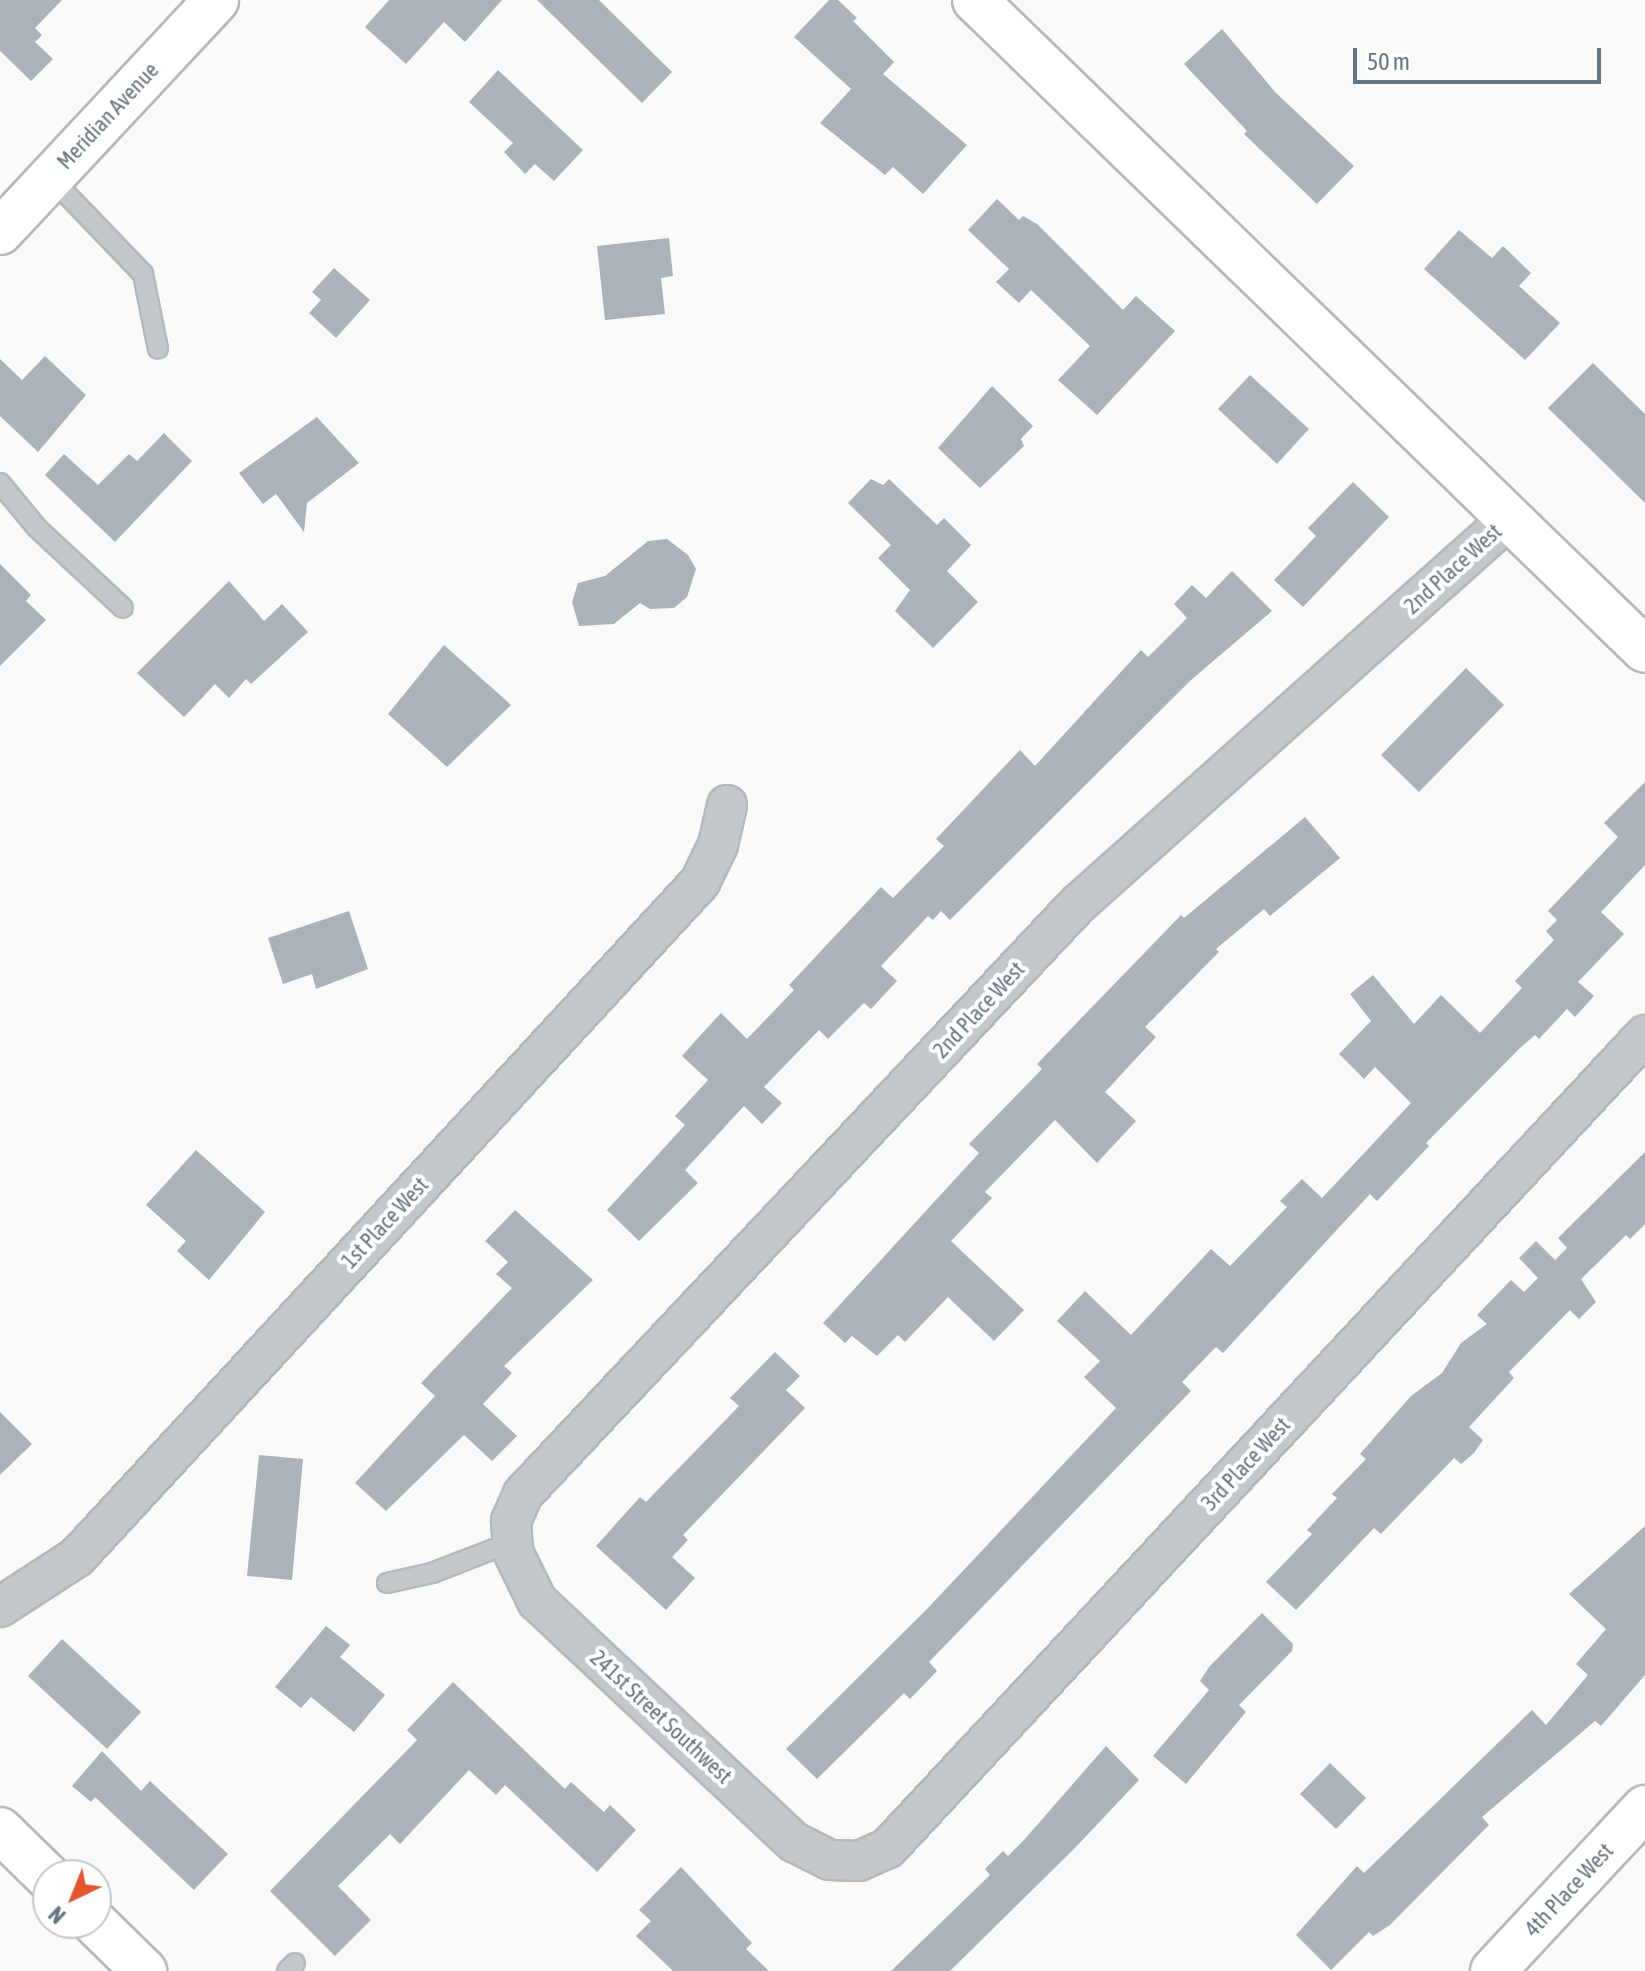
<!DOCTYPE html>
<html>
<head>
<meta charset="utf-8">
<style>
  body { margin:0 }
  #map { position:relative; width:1645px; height:1971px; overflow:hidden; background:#fafaf8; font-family:"Asap Condensed",sans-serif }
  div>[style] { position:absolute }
  .building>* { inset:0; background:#aab3b9 }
  .roads { filter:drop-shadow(2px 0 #b3babf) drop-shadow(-2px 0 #b3babf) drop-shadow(0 2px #b3babf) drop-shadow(0 -2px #b3babf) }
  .lane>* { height:18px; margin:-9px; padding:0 9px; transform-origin:9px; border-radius:9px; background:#c3c8cc }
  .street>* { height:38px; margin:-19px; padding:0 19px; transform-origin:19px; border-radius:19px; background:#c3c8cc }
  .secondary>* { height:44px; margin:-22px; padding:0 22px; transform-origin:22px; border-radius:22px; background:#fff }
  span { translate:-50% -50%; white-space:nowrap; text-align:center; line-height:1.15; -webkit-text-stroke:8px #fff; paint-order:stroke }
  .street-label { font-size:22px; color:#657683 }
  .north { position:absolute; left:32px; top:1859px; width:80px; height:80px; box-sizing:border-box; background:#fff; border:2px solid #c1c8cd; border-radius:50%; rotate:223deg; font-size:22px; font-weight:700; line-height:32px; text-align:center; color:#657683 }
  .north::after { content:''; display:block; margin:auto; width:28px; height:36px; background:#e4572e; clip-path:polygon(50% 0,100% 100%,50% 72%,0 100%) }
  .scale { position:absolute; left:1353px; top:48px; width:248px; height:36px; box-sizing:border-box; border:4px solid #657683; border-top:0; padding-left:10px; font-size:24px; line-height:28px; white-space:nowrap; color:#657683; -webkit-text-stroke:6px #fff; paint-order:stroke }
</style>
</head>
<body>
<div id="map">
  <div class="building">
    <div style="clip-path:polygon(0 0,62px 0,35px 28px,42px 35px,35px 42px,53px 59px,31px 81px,0 51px)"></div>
    <div style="clip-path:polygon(389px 0,502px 0,465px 42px,444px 22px,406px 64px,365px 27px)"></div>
    <div style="clip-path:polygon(537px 0,599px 0,672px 72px,642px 103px)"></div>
    <div style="clip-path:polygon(829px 0,838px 0,857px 18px,853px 21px,894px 62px,883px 74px,967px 145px,923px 194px,893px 167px,885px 175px,820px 123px,851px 89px,794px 37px)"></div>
    <div style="clip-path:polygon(1222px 29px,1276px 93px,1354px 166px,1317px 204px,1244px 134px,1247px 131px,1184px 64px)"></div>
    <div style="clip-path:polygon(498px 70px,583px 150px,554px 181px,535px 164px,525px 174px,504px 152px,513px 143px,469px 102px)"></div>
    <div style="clip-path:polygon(997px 199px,1019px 220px,1023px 216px,1037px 224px,1123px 310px,1136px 296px,1175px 331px,1097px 415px,1058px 380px,1090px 346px,1031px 290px,1019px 303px,996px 282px,1009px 269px,968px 230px)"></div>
    <div style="clip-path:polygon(1459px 230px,1492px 258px,1503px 246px,1531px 273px,1519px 286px,1560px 323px,1525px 360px,1424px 269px)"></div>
    <div style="clip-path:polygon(669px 238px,673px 276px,661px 278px,665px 314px,605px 320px,597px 246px)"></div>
    <div style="clip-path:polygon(334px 268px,370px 300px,336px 338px,309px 313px,321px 300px,312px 292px)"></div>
    <div style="clip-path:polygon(45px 356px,86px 395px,38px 452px,0 416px,0 359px,22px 380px)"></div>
    <div style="clip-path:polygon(1593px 363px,1645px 414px,1645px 503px,1548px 408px)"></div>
    <div style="clip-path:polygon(1250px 375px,1309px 429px,1277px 464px,1218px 409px)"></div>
    <div style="clip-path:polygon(992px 386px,1033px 426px,1021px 439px,1024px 446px,980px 488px,938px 448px)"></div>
    <div style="clip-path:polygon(317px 417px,359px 463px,307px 503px,304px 532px,276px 494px,263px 504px,239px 473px)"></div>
    <div style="clip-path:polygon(164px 433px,192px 461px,115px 542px,45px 475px,64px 454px,98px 485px,129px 454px,137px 461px)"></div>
    <div style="clip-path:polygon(871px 479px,883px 485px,889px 479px,937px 525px,944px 518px,971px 545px,947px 571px,978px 602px,933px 648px,895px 611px,910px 590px,878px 558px,891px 545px,848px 503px)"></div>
    <div style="clip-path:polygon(1353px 482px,1389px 517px,1303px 607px,1274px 580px,1316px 536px,1308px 528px)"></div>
    <div style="clip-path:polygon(667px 539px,688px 555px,696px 569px,687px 597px,674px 608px,650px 609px,640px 603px,614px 624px,579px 626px,572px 602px,578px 583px,605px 576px,648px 541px)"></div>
    <div style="clip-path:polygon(0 564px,31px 595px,26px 601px,46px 620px,0 666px)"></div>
    <div style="clip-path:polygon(1232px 571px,1272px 611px,1191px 680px,950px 920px,941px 911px,933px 920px,928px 916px,881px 966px,897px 981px,871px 1009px,864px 1003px,828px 1039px,819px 1030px,764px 1087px,782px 1103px,762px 1124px,744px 1106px,685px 1170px,698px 1183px,639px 1241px,607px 1210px,685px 1125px,675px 1116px,708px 1080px,682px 1056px,697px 1039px,721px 1013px,747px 1039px,794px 990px,789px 985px,881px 887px,893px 898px,944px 846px,936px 839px,1020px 750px,1035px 766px,1141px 650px,1148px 657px,1187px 618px,1174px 604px,1192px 585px,1206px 598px)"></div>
    <div style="clip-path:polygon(229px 581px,264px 621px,282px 604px,308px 632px,251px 684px,246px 679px,229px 698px,215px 684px,184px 717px,137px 673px)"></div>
    <div style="clip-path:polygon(444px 645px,511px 705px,447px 767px,388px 714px)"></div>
    <div style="clip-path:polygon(1466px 668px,1504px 705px,1419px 792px,1381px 755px)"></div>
    <div style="clip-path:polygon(1645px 782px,1645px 865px,1601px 912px,1624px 934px,1578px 982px,1594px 996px,1575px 1017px,1567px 1009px,1539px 1039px,1535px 1035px,1520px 1048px,1426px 1143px,1429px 1146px,1377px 1201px,1370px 1194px,1223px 1353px,1216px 1347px,1182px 1382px,1191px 1391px,929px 1662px,937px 1671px,910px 1699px,904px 1693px,817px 1779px,786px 1749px,927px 1609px,1116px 1408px,1084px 1377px,1100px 1361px,1057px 1321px,1085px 1291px,1131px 1335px,1211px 1249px,1230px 1266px,1287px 1207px,1280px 1201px,1302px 1179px,1322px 1198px,1411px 1103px,1375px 1067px,1364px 1079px,1339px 1054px,1371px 1021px,1350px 994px,1373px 975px,1414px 1024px,1441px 995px,1480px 1033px,1522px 988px,1515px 981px,1554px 940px,1546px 931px,1557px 920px,1548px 911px,1618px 837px,1604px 823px)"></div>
    <div style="clip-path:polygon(1305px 817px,1340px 858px,1270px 916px,1264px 909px,1216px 949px,1219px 952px,1145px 1027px,1156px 1037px,1105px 1092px,1136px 1121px,1097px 1163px,1055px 1120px,985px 1192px,992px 1198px,951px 1241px,1024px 1310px,994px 1341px,948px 1297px,905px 1342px,898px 1335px,877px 1356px,852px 1336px,845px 1343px,823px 1323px,979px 1153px,969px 1144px,1042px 1069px,1037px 1064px,1181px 915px,1184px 918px)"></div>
    <div style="clip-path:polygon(349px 911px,368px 969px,316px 989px,312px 974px,283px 984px,268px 938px)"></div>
    <div style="clip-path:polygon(196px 1150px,265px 1212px,209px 1280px,177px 1251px,186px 1241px,146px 1205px)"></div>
    <div style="clip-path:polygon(1645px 1152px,1645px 1224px,1630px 1239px,1626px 1235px,1581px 1279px,1596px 1302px,1579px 1319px,1570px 1310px,1509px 1372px,1514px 1378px,1469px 1427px,1483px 1440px,1474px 1453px,1461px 1464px,1454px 1458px,1381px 1534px,1374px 1528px,1296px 1610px,1266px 1582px,1312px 1534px,1307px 1530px,1337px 1498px,1332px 1494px,1366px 1459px,1360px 1454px,1411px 1396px,1442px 1373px,1461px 1343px,1487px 1324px,1477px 1315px,1511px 1280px,1524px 1292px,1538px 1278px,1519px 1258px,1536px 1241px,1555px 1260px,1567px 1248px,1558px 1238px)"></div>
    <div style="clip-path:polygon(515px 1210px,593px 1280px,504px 1366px,512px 1373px,483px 1404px,517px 1436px,492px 1461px,464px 1435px,386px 1511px,355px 1483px,435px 1396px,421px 1383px,512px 1288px,496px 1274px,508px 1262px,485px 1241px)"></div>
    <div style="clip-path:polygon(775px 1352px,800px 1376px,786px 1390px,805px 1408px,683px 1535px,688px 1540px,672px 1557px,695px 1578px,666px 1610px,596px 1546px,640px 1497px,646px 1502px,739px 1406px,730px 1398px)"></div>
    <div style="clip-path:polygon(0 1412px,32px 1444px,0 1475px)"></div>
    <div style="clip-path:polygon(259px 1455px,303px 1459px,292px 1580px,247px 1576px)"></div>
    <div style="clip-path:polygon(1645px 1526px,1645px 1675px,1601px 1726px,1595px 1721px,1482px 1817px,1489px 1825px,1390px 1925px,1373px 1936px,1369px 1932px,1331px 1970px,1296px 1935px,1357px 1866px,1364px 1873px,1532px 1710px,1546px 1725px,1588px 1675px,1576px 1664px,1606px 1629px,1569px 1594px)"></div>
    <div style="clip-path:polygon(1262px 1613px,1293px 1644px,1292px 1651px,1239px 1705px,1246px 1712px,1186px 1784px,1153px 1756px,1209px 1690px,1200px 1681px,1209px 1667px)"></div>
    <div style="clip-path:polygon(326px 1626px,350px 1645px,340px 1657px,385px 1695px,354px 1732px,311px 1697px,301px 1708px,275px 1687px)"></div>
    <div style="clip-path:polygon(62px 1639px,141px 1712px,107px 1749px,28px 1676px)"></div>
    <div style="clip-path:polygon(453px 1682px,565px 1789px,571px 1782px,604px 1812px,610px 1805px,636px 1830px,597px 1872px,505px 1785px,496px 1795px,469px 1770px,400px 1844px,390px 1834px,338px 1886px,371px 1920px,335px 1956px,270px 1891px,417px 1740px,407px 1730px)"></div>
    <div style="clip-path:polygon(1106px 1746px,1139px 1780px,1074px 1849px,950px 1971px,891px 1971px,990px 1875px,985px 1869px,1003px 1851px,1008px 1856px,1024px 1840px)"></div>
    <div style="clip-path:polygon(102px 1751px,141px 1791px,150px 1781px,228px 1854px,194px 1890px,95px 1797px,91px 1802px,72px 1786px)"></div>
    <div style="clip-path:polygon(1330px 1763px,1366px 1798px,1336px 1829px,1300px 1794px)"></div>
    <div style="clip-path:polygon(681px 1867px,752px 1943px,746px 1949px,769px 1971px,673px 1971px,636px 1936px,651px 1921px,639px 1910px)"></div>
  </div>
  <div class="roads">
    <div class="lane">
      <div style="left:51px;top:178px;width:133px;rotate:46.2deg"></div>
      <div style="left:143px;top:274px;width:76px;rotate:78.7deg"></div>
      <div style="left:0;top:483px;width:58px;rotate:50.6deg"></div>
      <div style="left:37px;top:528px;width:117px;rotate:42.9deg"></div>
      <div style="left:387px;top:1583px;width:46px;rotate:-12.5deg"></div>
      <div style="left:432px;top:1573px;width:86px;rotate:-21.2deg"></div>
      <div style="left:287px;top:1971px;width:11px;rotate:-45deg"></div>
    </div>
    <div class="street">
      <div style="left:1511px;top:517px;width:582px;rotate:138.2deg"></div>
      <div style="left:1077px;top:905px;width:809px;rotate:133.25deg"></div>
      <div style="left:523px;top:1494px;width:30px;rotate:114deg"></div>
      <div style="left:511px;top:1521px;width:31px;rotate:86deg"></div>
      <div style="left:513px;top:1552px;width:55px;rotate:63.9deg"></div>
      <div style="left:537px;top:1601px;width:352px;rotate:43.2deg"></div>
      <div style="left:794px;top:1842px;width:40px;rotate:26.6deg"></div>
      <div style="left:830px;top:1860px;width:29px;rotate:2deg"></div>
      <div style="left:859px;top:1861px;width:32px;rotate:-24deg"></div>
      <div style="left:888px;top:1848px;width:1111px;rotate:-47.04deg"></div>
      <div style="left:0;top:1607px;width:92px;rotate:-33deg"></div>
      <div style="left:77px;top:1557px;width:919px;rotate:-47.29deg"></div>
      <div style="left:700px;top:882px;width:41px;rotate:-64.1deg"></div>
      <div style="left:718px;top:845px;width:41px;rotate:-77.3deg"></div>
    </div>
    <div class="secondary">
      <div style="left:975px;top:0;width:933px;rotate:44.13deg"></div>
      <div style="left:0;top:232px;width:317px;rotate:-47deg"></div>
      <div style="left:0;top:1830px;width:67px;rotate:44.4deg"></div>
      <div style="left:95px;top:1923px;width:69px;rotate:44.4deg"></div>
      <div style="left:1493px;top:1971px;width:223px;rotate:-47deg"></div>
    </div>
  </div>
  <div class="street-label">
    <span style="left:108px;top:116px;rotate:-47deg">Meridian Avenue</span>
    <span style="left:1453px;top:569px;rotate:-42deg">2nd Place West</span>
    <span style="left:979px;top:1010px;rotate:-47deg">2nd Place West</span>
    <span style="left:385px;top:1223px;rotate:-47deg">1st Place West</span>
    <span style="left:1246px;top:1464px;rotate:-47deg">3rd Place West</span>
    <span style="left:661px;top:1717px;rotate:43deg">241st Street Southwest</span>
    <span style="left:1569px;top:1890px;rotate:-47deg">4th Place West</span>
  </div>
  <div class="north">N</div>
  <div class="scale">50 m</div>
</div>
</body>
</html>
